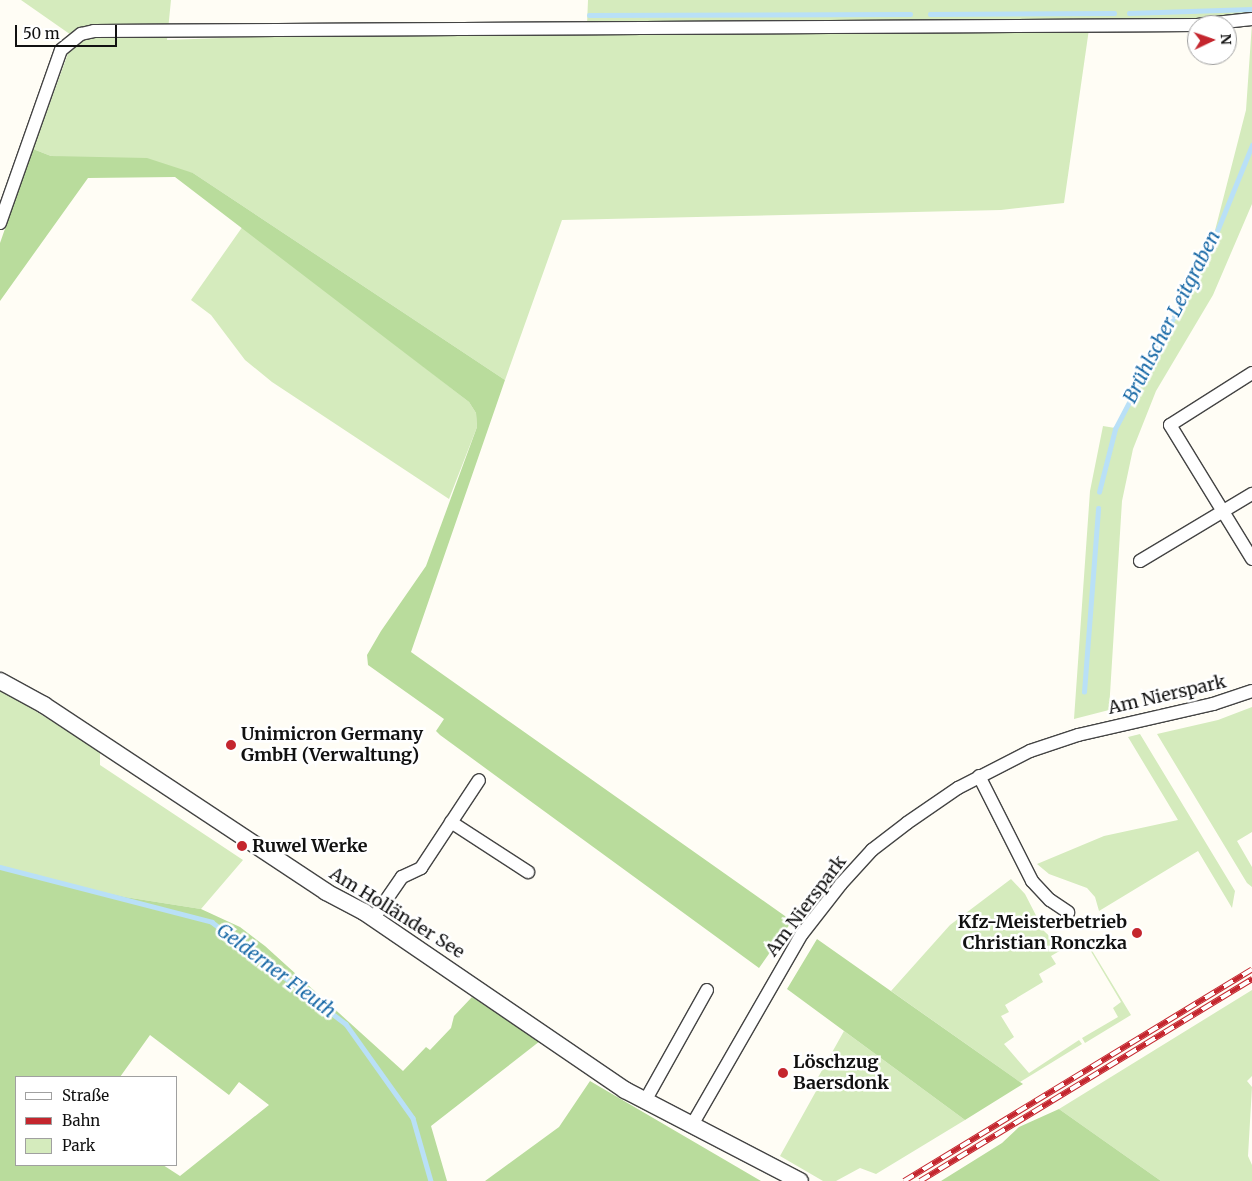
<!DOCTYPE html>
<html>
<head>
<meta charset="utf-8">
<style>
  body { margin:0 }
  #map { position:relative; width:1252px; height:1181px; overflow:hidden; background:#fffdf5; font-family:Merriweather,serif }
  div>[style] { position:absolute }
  .green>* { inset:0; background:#d5ebbd }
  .forest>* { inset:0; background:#b9dc9c }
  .stream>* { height:4.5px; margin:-2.25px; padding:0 2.25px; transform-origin:2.25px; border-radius:2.25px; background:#b9e0f7 }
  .roads { filter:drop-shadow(1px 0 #444) drop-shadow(-1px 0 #444) drop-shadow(0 1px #444) drop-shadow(0 -1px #444) }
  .minor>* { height:12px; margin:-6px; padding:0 6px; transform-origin:6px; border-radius:6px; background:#fff }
  .tertiary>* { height:16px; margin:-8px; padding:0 8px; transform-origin:8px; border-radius:8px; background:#fff }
  .rail>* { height:5.5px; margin-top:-2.75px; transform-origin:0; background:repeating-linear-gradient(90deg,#fff 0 11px,#c4262e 0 22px); box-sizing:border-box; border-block:1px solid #c4262e }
  .dots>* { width:14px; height:14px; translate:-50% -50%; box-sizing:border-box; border:2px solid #fff; border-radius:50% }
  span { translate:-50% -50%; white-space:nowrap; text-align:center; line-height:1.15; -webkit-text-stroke:5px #fff; paint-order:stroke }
  .street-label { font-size:18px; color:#111 }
  .poi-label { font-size:18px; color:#111; font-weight:700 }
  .left { translate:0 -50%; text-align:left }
  .right { translate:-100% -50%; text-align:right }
  .water-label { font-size:19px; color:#1768a6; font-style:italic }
  .legend { position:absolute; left:15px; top:1076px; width:162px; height:90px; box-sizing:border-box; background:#fff; border:1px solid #a0a0a0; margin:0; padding:6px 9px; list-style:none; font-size:15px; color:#111 }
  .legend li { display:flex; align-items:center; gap:10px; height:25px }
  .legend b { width:25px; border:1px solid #a0a0a0 }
  .north { position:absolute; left:1187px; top:15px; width:50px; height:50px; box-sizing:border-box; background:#fff; border:1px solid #a0a0a0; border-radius:50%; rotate:87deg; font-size:14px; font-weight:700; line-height:20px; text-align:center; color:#111 }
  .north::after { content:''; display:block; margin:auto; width:18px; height:22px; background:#c4262e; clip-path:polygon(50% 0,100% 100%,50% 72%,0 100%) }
  .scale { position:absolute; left:15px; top:25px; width:102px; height:22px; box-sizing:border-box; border:2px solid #111; border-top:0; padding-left:6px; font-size:15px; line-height:18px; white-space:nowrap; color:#111; -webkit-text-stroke:4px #fff; paint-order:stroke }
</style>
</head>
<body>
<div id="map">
  <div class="green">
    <div style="clip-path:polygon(21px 0,171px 0,167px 40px,587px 25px,588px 0,1252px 0,1252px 19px,1089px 29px,1064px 203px,1001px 210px,562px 220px,505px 380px,193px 173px,51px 156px,33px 149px,74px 37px)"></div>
    <div style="clip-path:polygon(1252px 23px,1252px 204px,1213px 295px,1156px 391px,1133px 449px,1122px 501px,1109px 710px,1074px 719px,1090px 491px,1103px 426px,1115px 428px,1211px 246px,1246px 110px)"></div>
    <div style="clip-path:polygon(243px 226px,469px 402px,476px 413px,477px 427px,449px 499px,272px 382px,245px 360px,211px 315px,191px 300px)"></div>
    <div style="clip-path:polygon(0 689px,100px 751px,100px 765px,243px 860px,201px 909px,125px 897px,0 868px)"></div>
    <div style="clip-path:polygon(1252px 707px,1252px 832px,1237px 841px,1252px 867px,1252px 887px,1247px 883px,1157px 734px,1218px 720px)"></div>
    <div style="clip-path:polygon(1140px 734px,1235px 891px,1232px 908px,1198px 851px,1099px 911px,1095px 897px,1087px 888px,1049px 874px,1037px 864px,1104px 836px,1178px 820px,1128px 737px)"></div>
    <div style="clip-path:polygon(1011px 879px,1025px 894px,1044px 931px,1063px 949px,1051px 956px,1056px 964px,1039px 974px,1043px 982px,1005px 1005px,1009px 1012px,1001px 1016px,1014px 1037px,1004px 1044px,1029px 1073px,1079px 1040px,1082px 1044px,1020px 1082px,891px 991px,950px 925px)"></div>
    <div style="clip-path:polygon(1085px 939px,1131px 1015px,1085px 1043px,1082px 1038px,1118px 1017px,1113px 1008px,1121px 1002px,1086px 943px,1076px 947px,1076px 942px)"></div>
    <div style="clip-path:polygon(1252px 990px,1252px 1076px,1247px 1081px,1252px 1087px,1248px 1156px,1252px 1165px,1252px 1181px,1161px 1181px,1059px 1109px)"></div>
    <div style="clip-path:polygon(844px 1031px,965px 1120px,876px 1174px,860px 1168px,836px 1181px,823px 1181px,780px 1156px,820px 1084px,816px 1081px)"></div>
  </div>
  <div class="forest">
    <div style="clip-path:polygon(33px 149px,51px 156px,147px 158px,193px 173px,505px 380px,411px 652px,792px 921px,759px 968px,440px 735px,436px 731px,444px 719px,368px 665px,367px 655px,381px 631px,426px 566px,477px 427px,476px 413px,469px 402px,175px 177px,88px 178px,0 301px,0 243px)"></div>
    <div style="clip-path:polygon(evenodd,0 868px,125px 897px,201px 909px,240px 927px,265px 946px,403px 1071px,426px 1047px,430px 1050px,451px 1028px,454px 1016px,472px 997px,540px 1041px,431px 1126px,447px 1181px,0 1181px,0 868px,150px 1035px,229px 1095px,239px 1082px,269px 1105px,180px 1176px,163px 1165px,16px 1165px,16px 1077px,120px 1077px,150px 1035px)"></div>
    <div style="clip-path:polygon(817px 939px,1020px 1082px,1023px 1084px,965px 1120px,787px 989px)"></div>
    <div style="clip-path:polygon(590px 1081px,607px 1091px,761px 1181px,485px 1181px,559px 1127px)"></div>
    <div style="clip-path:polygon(1059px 1109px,1161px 1181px,941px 1181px,1002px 1143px,1019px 1127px)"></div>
  </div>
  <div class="stream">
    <div style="left:1129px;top:13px;width:123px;rotate:-1.9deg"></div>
    <div style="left:930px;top:14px;width:184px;rotate:-0.3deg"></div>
    <div style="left:589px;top:15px;width:321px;rotate:-0.2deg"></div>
    <div style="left:1099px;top:492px;width:65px;rotate:-75.7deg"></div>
    <div style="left:1115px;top:429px;width:207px;rotate:-62.3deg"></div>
    <div style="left:1211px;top:246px;width:109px;rotate:-67.9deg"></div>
    <div style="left:1084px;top:692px;width:184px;rotate:-85.6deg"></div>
    <div style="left:0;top:867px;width:219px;rotate:14.5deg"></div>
    <div style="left:212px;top:922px;width:168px;rotate:37.3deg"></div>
    <div style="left:346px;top:1024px;width:115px;rotate:54.5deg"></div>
    <div style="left:413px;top:1118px;width:66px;rotate:74.1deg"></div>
  </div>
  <div class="roads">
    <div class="minor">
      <div style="left:0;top:223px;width:183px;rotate:-70.6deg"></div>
      <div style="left:61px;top:50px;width:26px;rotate:-39deg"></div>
      <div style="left:81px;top:34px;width:13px;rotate:-13deg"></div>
      <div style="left:94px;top:31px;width:1103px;rotate:-0.31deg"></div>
      <div style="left:1197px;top:25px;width:55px;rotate:-6.2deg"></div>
      <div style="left:1252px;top:373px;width:97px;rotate:147.6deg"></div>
      <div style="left:1170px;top:425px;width:157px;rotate:58.5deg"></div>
      <div style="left:1140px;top:561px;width:131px;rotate:-30.9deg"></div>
      <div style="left:979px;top:776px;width:118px;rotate:63.2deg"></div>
      <div style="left:1032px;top:881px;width:26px;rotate:47deg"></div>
      <div style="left:1050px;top:900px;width:22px;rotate:34deg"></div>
      <div style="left:451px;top:822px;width:92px;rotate:33deg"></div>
      <div style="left:373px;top:919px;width:51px;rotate:-55.4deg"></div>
      <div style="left:402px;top:877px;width:21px;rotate:-25deg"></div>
      <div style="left:421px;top:868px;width:105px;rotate:-56.6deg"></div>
      <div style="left:645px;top:1101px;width:127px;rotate:-60.8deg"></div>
      <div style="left:692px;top:1125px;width:220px;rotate:-60.1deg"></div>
      <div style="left:802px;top:934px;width:63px;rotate:-52deg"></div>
      <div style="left:841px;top:884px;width:46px;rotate:-47.6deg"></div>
      <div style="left:872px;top:850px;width:44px;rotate:-37.6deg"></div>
      <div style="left:907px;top:823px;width:62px;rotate:-34.5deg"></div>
      <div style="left:958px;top:788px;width:81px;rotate:-27.2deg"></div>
      <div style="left:1030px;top:751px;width:51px;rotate:-18.4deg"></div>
      <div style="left:1078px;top:735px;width:139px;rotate:-12.9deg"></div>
      <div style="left:1213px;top:704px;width:41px;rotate:-18.4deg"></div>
    </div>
    <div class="tertiary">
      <div style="left:0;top:681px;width:50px;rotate:28.6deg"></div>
      <div style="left:44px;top:705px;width:338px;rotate:33.5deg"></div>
      <div style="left:326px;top:892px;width:43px;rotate:27.8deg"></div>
      <div style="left:364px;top:912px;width:316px;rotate:34.3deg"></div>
      <div style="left:625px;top:1090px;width:197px;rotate:27.5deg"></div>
    </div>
  </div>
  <div class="rail">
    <div style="left:904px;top:1181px;width:407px;rotate:-31.3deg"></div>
    <div style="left:920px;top:1181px;width:389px;rotate:-31.3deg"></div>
  </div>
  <div class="dots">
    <div style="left:231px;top:745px;background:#c4262e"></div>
    <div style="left:242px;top:846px;background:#c4262e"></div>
    <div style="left:1137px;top:933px;background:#c4262e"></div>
    <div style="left:783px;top:1073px;background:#c4262e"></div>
  </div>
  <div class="street-label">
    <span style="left:1167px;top:695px;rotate:-13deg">Am Nierspark</span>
    <span style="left:806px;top:906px;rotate:-53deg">Am Nierspark</span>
    <span style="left:397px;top:913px;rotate:32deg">Am Holländer See</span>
  </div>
  <div class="poi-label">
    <span class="left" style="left:241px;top:745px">Unimicron Germany<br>GmbH (Verwaltung)</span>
    <span class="left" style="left:252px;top:846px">Ruwel Werke</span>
    <span class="right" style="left:1127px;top:933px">Kfz-Meisterbetrieb<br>Christian Ronczka</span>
    <span class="left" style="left:793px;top:1073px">Löschzug<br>Baersdonk</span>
  </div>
  <div class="water-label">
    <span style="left:1172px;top:317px;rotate:-63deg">Brühlscher Leitgraben</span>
    <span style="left:276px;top:971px;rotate:37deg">Gelderner Fleuth</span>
  </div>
  <ul class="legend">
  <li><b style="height:6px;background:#fff"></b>Straße</li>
  <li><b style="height:6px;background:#c4262e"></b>Bahn</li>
  <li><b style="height:14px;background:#d5ebbd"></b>Park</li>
  </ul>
  <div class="north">N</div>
  <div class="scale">50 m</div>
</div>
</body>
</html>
